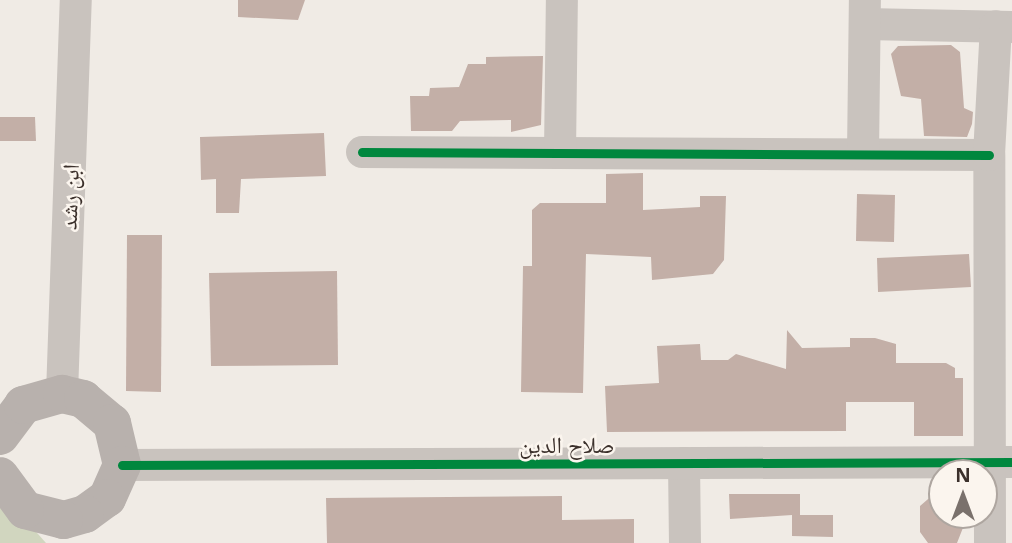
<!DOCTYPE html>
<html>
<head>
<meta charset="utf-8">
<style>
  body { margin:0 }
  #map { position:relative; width:1012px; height:543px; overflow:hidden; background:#f0ebe5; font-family:"Open Sans","Noto Naskh Arabic",sans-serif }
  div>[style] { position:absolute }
  .green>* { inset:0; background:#d1d6bf }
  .building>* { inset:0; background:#c3afa7 }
  .minor>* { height:32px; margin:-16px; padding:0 16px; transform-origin:16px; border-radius:16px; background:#c9c3be }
  .major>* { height:38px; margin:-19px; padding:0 19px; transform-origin:19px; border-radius:19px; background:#b8b1ad }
  .cycleway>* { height:9px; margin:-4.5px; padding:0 4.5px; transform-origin:4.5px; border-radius:4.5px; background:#00873e }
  span { translate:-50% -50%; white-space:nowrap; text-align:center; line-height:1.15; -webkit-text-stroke:5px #fbf5ee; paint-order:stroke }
  .street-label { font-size:23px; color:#3b302b }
  .north { position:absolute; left:928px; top:459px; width:70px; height:70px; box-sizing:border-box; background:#fbf5ee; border:2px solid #aea6a0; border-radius:50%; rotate:0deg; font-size:19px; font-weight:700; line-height:28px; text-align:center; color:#3b302b }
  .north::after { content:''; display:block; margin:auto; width:24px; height:32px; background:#7a716c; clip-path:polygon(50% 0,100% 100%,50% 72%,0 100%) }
</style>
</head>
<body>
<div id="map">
  <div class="green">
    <div style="clip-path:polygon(0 491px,46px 543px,0 543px)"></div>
  </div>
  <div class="building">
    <div style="clip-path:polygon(238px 0,305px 0,298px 20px,238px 17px)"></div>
    <div style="clip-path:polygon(951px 45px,960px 52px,964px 108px,973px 112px,972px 124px,967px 137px,924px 136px,921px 99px,901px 96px,891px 54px,898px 46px)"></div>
    <div style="clip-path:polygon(543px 56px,541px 125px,511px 132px,511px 120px,460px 121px,452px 131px,411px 131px,410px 96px,429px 96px,430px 88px,459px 87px,468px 64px,486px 64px,486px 57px)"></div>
    <div style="clip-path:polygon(0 117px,35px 117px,36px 141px,0 141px)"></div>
    <div style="clip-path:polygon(324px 133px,326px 176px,241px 179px,239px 213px,216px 213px,216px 179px,201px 180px,200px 137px)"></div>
    <div style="clip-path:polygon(643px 173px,643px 210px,700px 207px,700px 196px,726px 196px,724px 260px,713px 274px,652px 280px,651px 257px,586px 254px,583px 393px,521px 392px,523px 266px,532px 266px,532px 210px,540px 203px,606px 203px,606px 174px)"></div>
    <div style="clip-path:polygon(857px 194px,895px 195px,894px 242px,856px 241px)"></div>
    <div style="clip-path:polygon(127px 235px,162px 235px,161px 392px,126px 391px)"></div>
    <div style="clip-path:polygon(969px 254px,971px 287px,878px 292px,877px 258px)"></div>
    <div style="clip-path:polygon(337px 271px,338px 365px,211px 366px,209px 273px)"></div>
    <div style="clip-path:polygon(787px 330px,802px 348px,850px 347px,850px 338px,875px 338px,896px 344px,896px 363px,946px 363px,955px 368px,955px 378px,963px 378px,963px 436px,914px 436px,914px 402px,846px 402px,846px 431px,607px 432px,605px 386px,659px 383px,657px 346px,700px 344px,701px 360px,728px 360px,736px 354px,786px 369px)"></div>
    <div style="clip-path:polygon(942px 487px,942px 515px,968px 515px,957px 543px,928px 543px,920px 532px,920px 506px)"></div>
    <div style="clip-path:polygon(729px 494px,800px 494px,800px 515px,833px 515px,833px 537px,792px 536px,792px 515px,730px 519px)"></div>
    <div style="clip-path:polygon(562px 496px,562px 520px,634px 519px,634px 543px,327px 543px,326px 498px)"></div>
  </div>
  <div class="minor">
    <div style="left:865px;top:24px;width:147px;rotate:1.2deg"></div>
    <div style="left:362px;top:152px;width:627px;rotate:0.27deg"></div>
    <div style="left:560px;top:153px;width:153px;rotate:-89.3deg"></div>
    <div style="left:863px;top:154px;width:154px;rotate:-89.3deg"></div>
    <div style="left:62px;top:394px;width:394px;rotate:-88deg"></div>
    <div style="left:684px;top:463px;width:80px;rotate:89.3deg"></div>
    <div style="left:122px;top:465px;width:890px;rotate:-0.19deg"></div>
    <div style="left:990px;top:543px;width:388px;rotate:-90.1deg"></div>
    <div style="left:989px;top:155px;width:129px;rotate:-86.9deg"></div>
  </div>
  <div class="major">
    <div style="left:0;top:436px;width:39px;rotate:-53deg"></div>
    <div style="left:23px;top:405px;width:41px;rotate:-15.8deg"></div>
    <div style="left:62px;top:394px;width:22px;rotate:13deg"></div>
    <div style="left:83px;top:399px;width:38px;rotate:40deg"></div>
    <div style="left:112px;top:423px;width:43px;rotate:76.6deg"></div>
    <div style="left:122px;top:465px;width:36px;rotate:114deg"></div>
    <div style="left:107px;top:498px;width:27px;rotate:144deg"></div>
    <div style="left:85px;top:514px;width:22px;rotate:164deg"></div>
    <div style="left:64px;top:520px;width:40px;rotate:-165.6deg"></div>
    <div style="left:25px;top:510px;width:42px;rotate:-126.3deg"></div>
  </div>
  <div class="cycleway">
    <div style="left:362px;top:152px;width:627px;rotate:0.27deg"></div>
    <div style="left:122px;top:465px;width:890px;rotate:-0.19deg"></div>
  </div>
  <div class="street-label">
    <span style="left:69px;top:197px;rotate:-88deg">ابن رشد</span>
    <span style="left:567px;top:444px">صلاح الدين</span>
  </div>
  <div class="north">N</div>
</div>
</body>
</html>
